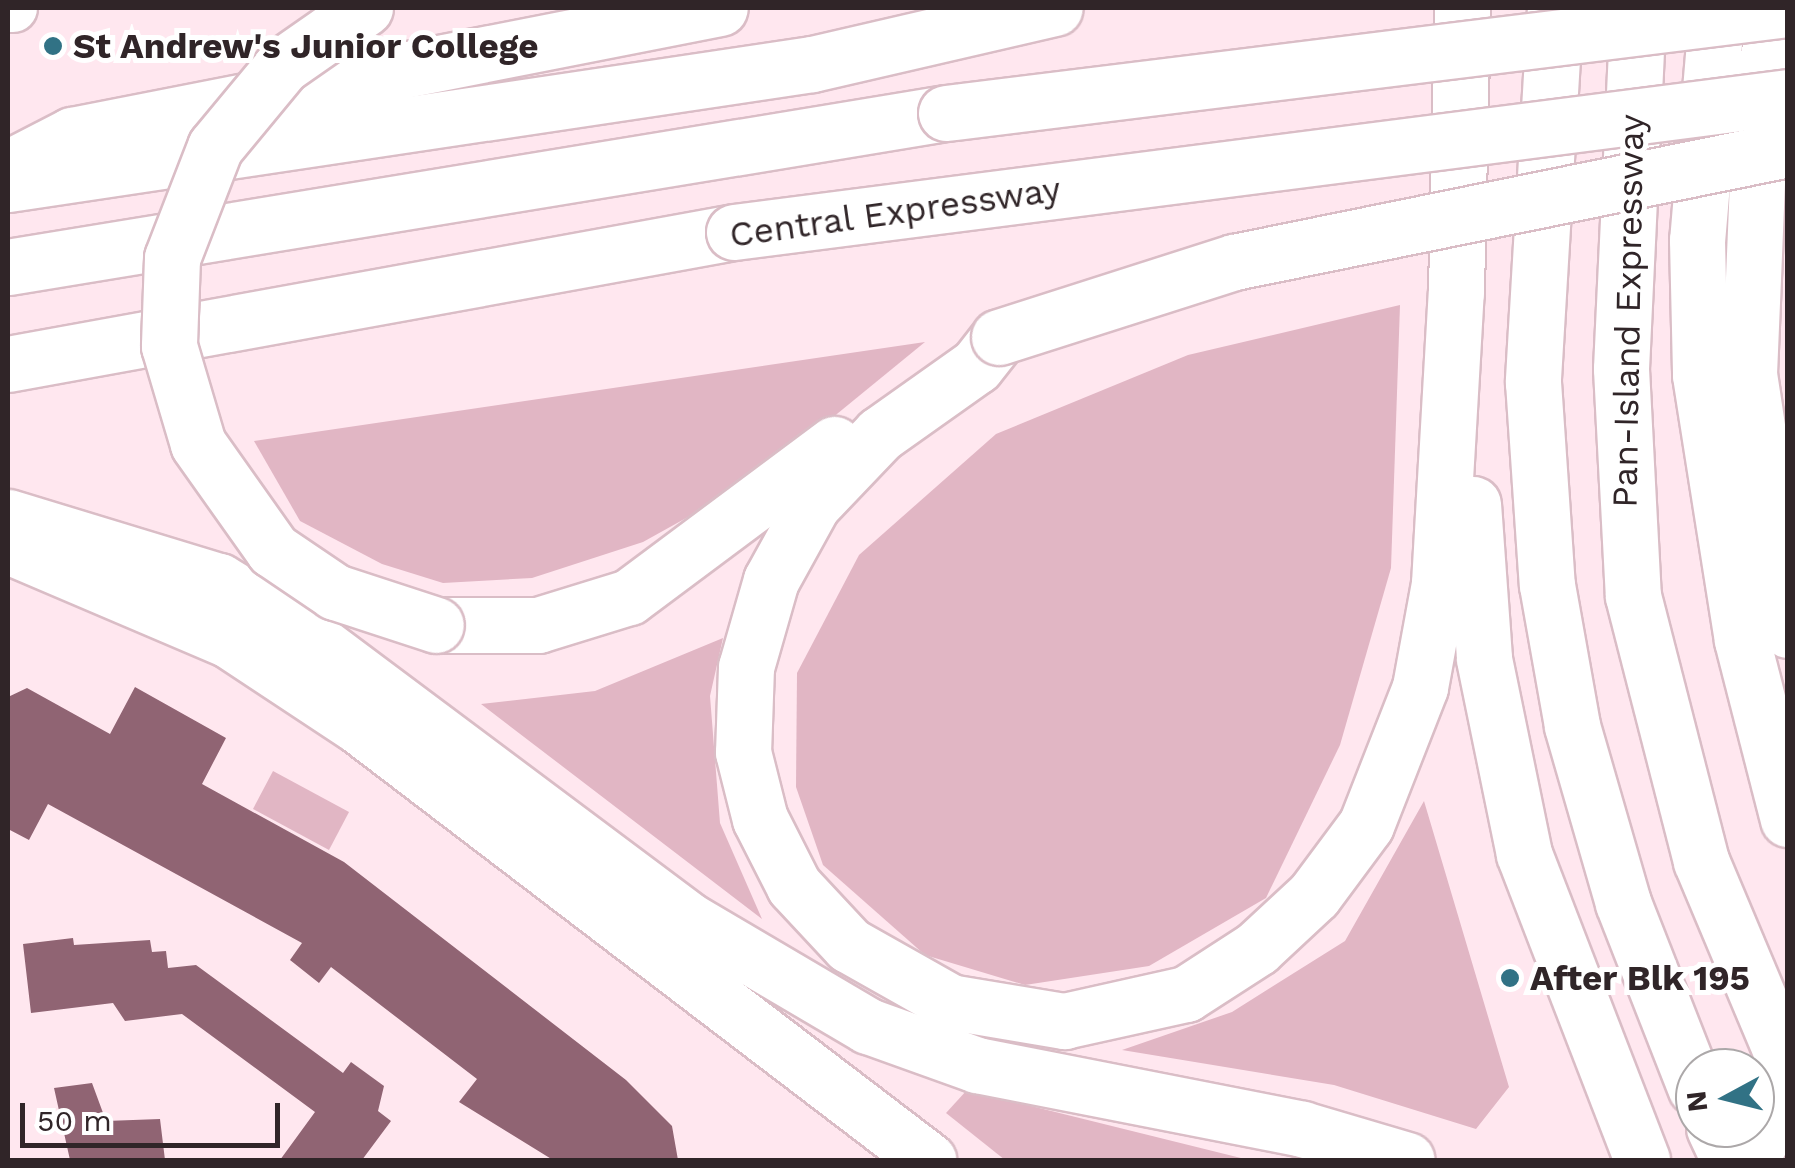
<!DOCTYPE html>
<html>
<head>
<meta charset="utf-8">
<style>
  body { margin:0 }
  #map { position:relative; width:1795px; height:1168px; overflow:hidden; background:#ffe7ef; font-family:"Work Sans",sans-serif }
  div>[style] { position:absolute }
  .green>* { inset:0; background:#e1b6c4 }
  .building>* { inset:0; background:#906473 }
  .roads { filter:drop-shadow(2px 0 #dabdc6) drop-shadow(-2px 0 #dabdc6) drop-shadow(0 2px #dabdc6) drop-shadow(0 -2px #dabdc6) }
  .minor>* { height:48px; margin:-24px; padding:0 24px; transform-origin:24px; border-radius:24px; background:#fff }
  .major>* { height:55px; margin:-27.5px; padding:0 27.5px; transform-origin:27.5px; border-radius:27.5px; background:#fff }
  .highway>* { height:55px; margin:-27.5px; padding:0 27.5px; transform-origin:27.5px; border-radius:27.5px; background:#fff }
  .bridges { filter:drop-shadow(2px 0 #dabdc6) drop-shadow(-2px 0 #dabdc6) drop-shadow(0 2px #dabdc6) drop-shadow(0 -2px #dabdc6) }
  .highway-bridge>* { height:55px; margin:-27.5px; padding:0 27.5px; transform-origin:27.5px; border-radius:27.5px; background:#fff }
  .dots>* { width:28px; height:28px; translate:-50% -50%; box-sizing:border-box; border:5px solid #fff; border-radius:50% }
  span { translate:-50% -50%; white-space:nowrap; text-align:center; line-height:1.15; -webkit-text-stroke:10px #fff; paint-order:stroke }
  .poi-label { font-size:35px; color:#302528; font-weight:700 }
  .left { translate:0 -50%; text-align:left }
  .street-label { font-size:35px; color:#302528 }
  .frame { position:absolute; inset:0; border:10px solid #302528; pointer-events:none }
  .north { position:absolute; left:1675px; top:1048px; width:100px; height:100px; box-sizing:border-box; background:#fff; border:2px solid #aca8a9; border-radius:50%; rotate:263deg; font-size:28px; font-weight:700; line-height:40px; text-align:center; color:#302528 }
  .north::after { content:''; display:block; margin:auto; width:35px; height:45px; background:#317285; clip-path:polygon(50% 0,100% 100%,50% 72%,0 100%) }
  .scale { position:absolute; left:20px; top:1103px; width:260px; height:45px; box-sizing:border-box; border:5px solid #302528; border-top:0; padding-left:12px; font-size:30px; line-height:35px; white-space:nowrap; color:#302528; -webkit-text-stroke:8px #fff; paint-order:stroke }
</style>
</head>
<body>
<div id="map">
  <div class="green">
    <div style="clip-path:polygon(1400px 305px,1391px 568px,1340px 745px,1266px 898px,1149px 966px,1025px 985px,925px 955px,823px 865px,796px 787px,797px 673px,859px 555px,996px 434px,1188px 355px)"></div>
    <div style="clip-path:polygon(925px 342px,760px 477px,643px 542px,532px 578px,443px 583px,382px 564px,300px 521px,254px 441px)"></div>
    <div style="clip-path:polygon(723px 638px,710px 696px,720px 823px,762px 919px,481px 704px,595px 691px)"></div>
    <div style="clip-path:polygon(273px 771px,349px 812px,329px 850px,253px 809px)"></div>
    <div style="clip-path:polygon(1424px 801px,1509px 1087px,1476px 1129px,1334px 1085px,1122px 1050px,1232px 1012px,1345px 941px)"></div>
    <div style="clip-path:polygon(967px 1090px,1249px 1160px,1005px 1160px,946px 1113px)"></div>
  </div>
  <div class="building">
    <div style="clip-path:polygon(135px 687px,226px 738px,202px 784px,344px 862px,626px 1080px,672px 1126px,678px 1160px,553px 1160px,459px 1102px,477px 1079px,331px 967px,319px 983px,290px 960px,302px 943px,48px 804px,29px 840px,8px 829px,8px 697px,27px 688px,110px 734px)"></div>
    <div style="clip-path:polygon(73px 938px,74px 945px,150px 940px,152px 952px,166px 951px,168px 968px,196px 965px,343px 1073px,351px 1062px,384px 1086px,378px 1111px,391px 1121px,362px 1160px,280px 1160px,315px 1112px,182px 1014px,125px 1021px,113px 1003px,31px 1013px,23px 944px)"></div>
    <div style="clip-path:polygon(92px 1083px,106px 1121px,160px 1119px,165px 1160px,70px 1160px,54px 1088px)"></div>
  </div>
  <div class="roads">
    <div class="minor">
      <div style="left:8px;top:8px;width:5px"></div>
    </div>
    <div class="major">
      <div style="left:1760px;top:111px;width:263px;rotate:92.4deg"></div>
      <div style="left:1749px;top:374px;width:259px;rotate:81.3deg"></div>
      <div style="left:1456px;top:292px;width:284px;rotate:-88.8deg"></div>
    </div>
    <div class="highway">
      <div style="left:1555px;top:8px;width:375px;rotate:93.4deg"></div>
      <div style="left:1533px;top:382px;width:203px;rotate:86.1deg"></div>
      <div style="left:1547px;top:585px;width:143px;rotate:79.9deg"></div>
      <div style="left:1572px;top:726px;width:184px;rotate:73.9deg"></div>
      <div style="left:1623px;top:903px;width:198px;rotate:68.6deg"></div>
      <div style="left:1638px;top:8px;width:361px;rotate:92.7deg"></div>
      <div style="left:1621px;top:369px;width:227px;rotate:87deg"></div>
      <div style="left:1633px;top:596px;width:274px;rotate:75.6deg"></div>
      <div style="left:1701px;top:861px;width:225px;rotate:67.2deg"></div>
      <div style="left:1717px;top:8px;width:233px;rotate:94.9deg"></div>
      <div style="left:1697px;top:240px;width:135px;rotate:88.7deg"></div>
      <div style="left:1700px;top:375px;width:268px;rotate:81deg"></div>
      <div style="left:1742px;top:640px;width:185px;rotate:75.6deg"></div>
      <div style="left:1765px;top:66px;width:60px;rotate:-73.7deg"></div>
      <div style="left:8px;top:168px;width:72px;rotate:-27.3deg"></div>
      <div style="left:72px;top:135px;width:660px;rotate:-11.09deg"></div>
      <div style="left:8px;top:184px;width:813px;rotate:-8.49deg"></div>
      <div style="left:812px;top:64px;width:249px;rotate:-13deg"></div>
      <div style="left:8px;top:267px;width:951px;rotate:-9.32deg"></div>
      <div style="left:999px;top:337px;width:37px;rotate:128deg"></div>
      <div style="left:976px;top:366px;width:118px;rotate:144.7deg"></div>
      <div style="left:880px;top:434px;width:97px;rotate:133.7deg"></div>
      <div style="left:813px;top:504px;width:87px;rotate:118.9deg"></div>
      <div style="left:771px;top:580px;width:91px;rotate:106deg"></div>
      <div style="left:746px;top:667px;width:85px;rotate:92deg"></div>
      <div style="left:743px;top:752px;width:69px;rotate:75.8deg"></div>
      <div style="left:760px;top:819px;width:75px;rotate:63.1deg"></div>
      <div style="left:794px;top:886px;width:81px;rotate:47deg"></div>
      <div style="left:849px;top:945px;width:116px;rotate:29.4deg"></div>
      <div style="left:950px;top:1002px;width:116px;rotate:9.5deg"></div>
      <div style="left:1064px;top:1021px;width:125px;rotate:-12.5deg"></div>
      <div style="left:1186px;top:994px;width:85px;rotate:-32.9deg"></div>
      <div style="left:1257px;top:948px;width:78px;rotate:-42.9deg"></div>
      <div style="left:1314px;top:895px;width:87px;rotate:-53.4deg"></div>
      <div style="left:1366px;top:825px;width:148px;rotate:-68.6deg"></div>
      <div style="left:1420px;top:687px;width:106px;rotate:-79.6deg"></div>
      <div style="left:1439px;top:583px;width:291px;rotate:-86.7deg"></div>
      <div style="left:8px;top:364px;width:738px;rotate:-10.3deg"></div>
      <div style="left:1473px;top:504px;width:155px;rotate:85.9deg"></div>
      <div style="left:1484px;top:659px;width:199px;rotate:78.4deg"></div>
      <div style="left:1524px;top:854px;width:328px;rotate:68.9deg"></div>
      <div style="left:8px;top:517px;width:220px;rotate:16.9deg"></div>
      <div style="left:219px;top:581px;width:102px;rotate:31.3deg"></div>
      <div style="left:306px;top:634px;width:477px;rotate:36.8deg"></div>
      <div style="left:688px;top:920px;width:209px;rotate:30.5deg"></div>
      <div style="left:868px;top:1026px;width:116px;rotate:19.7deg"></div>
      <div style="left:977px;top:1065px;width:331px;rotate:11.1deg"></div>
      <div style="left:1302px;top:1129px;width:109px;rotate:16.4deg"></div>
      <div style="left:20px;top:551px;width:227px;rotate:23.1deg"></div>
      <div style="left:229px;top:640px;width:156px;rotate:33.5deg"></div>
      <div style="left:359px;top:726px;width:716px;rotate:37.33deg"></div>
      <div style="left:436px;top:625px;width:102px"></div>
      <div style="left:538px;top:625px;width:95px;rotate:-17.1deg"></div>
      <div style="left:629px;top:597px;width:256px;rotate:-36.7deg"></div>
      <div style="left:1714px;top:1128px;width:35px;rotate:65deg"></div>
      <div style="left:1750px;top:1160px;width:79px;rotate:-61.2deg"></div>
    </div>
  </div>
  <div class="bridges">
    <div class="highway-bridge">
      <div style="left:365px;top:8px;width:101px;rotate:145.1deg"></div>
      <div style="left:282px;top:66px;width:105px;rotate:129.6deg"></div>
      <div style="left:215px;top:147px;width:119px;rotate:111.2deg"></div>
      <div style="left:172px;top:258px;width:88px;rotate:92deg"></div>
      <div style="left:169px;top:346px;width:102px;rotate:73.5deg"></div>
      <div style="left:198px;top:444px;width:130px;rotate:54.7deg"></div>
      <div style="left:273px;top:550px;width:75px;rotate:34.1deg"></div>
      <div style="left:335px;top:592px;width:106px;rotate:18.1deg"></div>
      <div style="left:946px;top:113px;width:848px;rotate:-7.04deg"></div>
      <div style="left:734px;top:232px;width:1063px;rotate:-7.3deg"></div>
      <div style="left:999px;top:337px;width:247px;rotate:-17.7deg"></div>
      <div style="left:1234px;top:262px;width:565px;rotate:-11.53deg"></div>
    </div>
  </div>
  <div class="dots">
    <div style="left:53px;top:46px;background:#317285"></div>
    <div style="left:1510px;top:978px;background:#317285"></div>
  </div>
  <div class="poi-label">
    <span class="left" style="left:73px;top:46px">St Andrew's Junior College</span>
    <span class="left" style="left:1530px;top:978px">After Blk 195</span>
  </div>
  <div class="street-label">
    <span style="left:895px;top:212px;rotate:-8deg">Central Expressway</span>
    <span style="left:1628px;top:311px;rotate:-89deg">Pan-Island Expressway</span>
  </div>
  <div class="frame"></div>
  <div class="north">N</div>
  <div class="scale">50 m</div>
</div>
</body>
</html>
